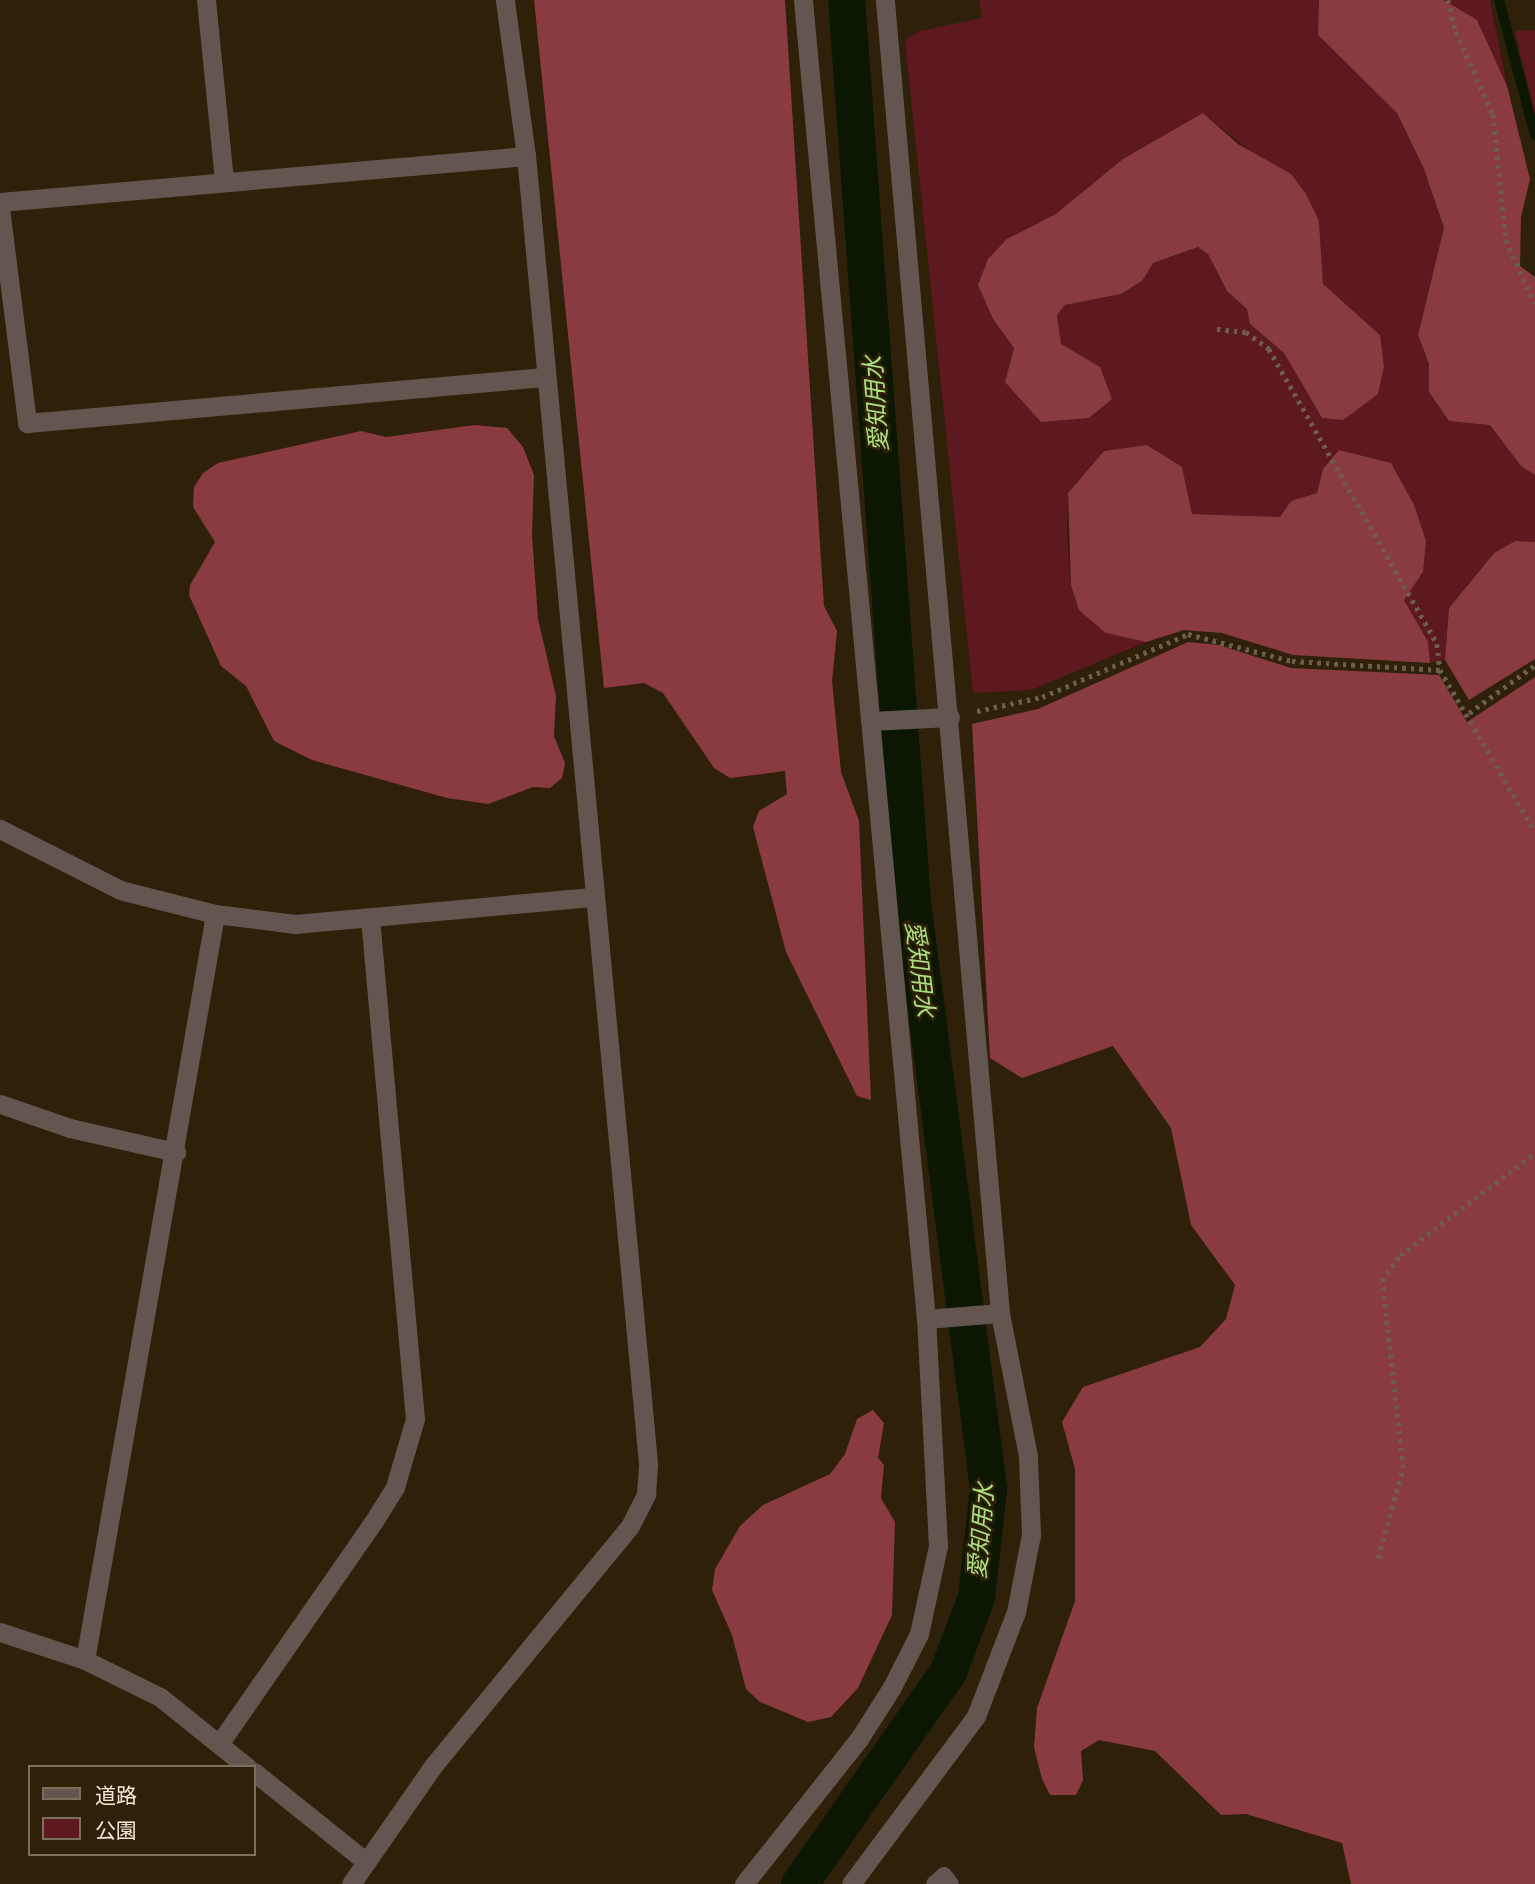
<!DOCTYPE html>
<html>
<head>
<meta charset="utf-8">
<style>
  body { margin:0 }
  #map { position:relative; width:1535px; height:1884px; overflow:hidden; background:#2f2009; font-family:"IBM Plex Serif","Noto Sans JP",serif }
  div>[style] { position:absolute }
  .green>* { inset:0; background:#5e181f }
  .forest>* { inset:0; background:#8a3b3f }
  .stream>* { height:10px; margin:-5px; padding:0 5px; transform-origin:5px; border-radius:5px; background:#0b1703 }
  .canal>* { height:37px; margin:-18.5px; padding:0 18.5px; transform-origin:18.5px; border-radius:18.5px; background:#0b1703 }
  .path>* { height:4.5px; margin-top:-2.25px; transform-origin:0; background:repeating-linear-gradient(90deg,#6c5f4a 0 3.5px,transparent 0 8.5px) }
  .service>* { height:16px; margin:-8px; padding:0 8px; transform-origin:8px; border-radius:8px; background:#635650 }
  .minor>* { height:19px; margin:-9.5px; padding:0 9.5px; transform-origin:9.5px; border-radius:9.5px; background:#635650 }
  span { translate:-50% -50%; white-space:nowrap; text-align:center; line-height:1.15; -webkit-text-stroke:5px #2f2009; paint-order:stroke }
  .water-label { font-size:24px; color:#aae180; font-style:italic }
  .legend { position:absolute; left:28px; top:1765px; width:228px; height:91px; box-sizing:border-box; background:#2f2009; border:2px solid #7c6f5c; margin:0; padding:9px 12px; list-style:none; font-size:21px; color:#f0e6d8 }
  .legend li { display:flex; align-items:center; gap:14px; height:35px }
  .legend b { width:35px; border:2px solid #7c6f5c }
</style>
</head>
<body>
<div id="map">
  <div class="green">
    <div style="clip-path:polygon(evenodd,979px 0,1319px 0,1318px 35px,1397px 113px,1424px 169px,1444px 229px,1418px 335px,1429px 364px,1429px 392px,1449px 421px,1490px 424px,1521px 466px,1535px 475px,1535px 542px,1515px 541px,1494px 553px,1463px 590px,1449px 608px,1445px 660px,1430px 663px,1428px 642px,1404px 600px,1423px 572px,1391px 463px,1339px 450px,1323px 469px,1317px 494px,1291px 501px,1280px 517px,1192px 514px,1182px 467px,1147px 445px,1104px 451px,1068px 493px,1067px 534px,1071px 585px,1106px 633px,1146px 642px,1031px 690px,973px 693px,905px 40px,920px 31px,982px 18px,979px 0,1203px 113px,1255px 155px,1319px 221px,1323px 284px,1380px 335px,1322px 418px,1284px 353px,1250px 324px,1247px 309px,1227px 291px,1208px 254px,1199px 247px,1153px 263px,1141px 282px,1122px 294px,1065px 305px,1057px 315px,1061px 344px,1099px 367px,1005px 382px,1014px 348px,1008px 239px,1056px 215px,1203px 113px)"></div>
    <div style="clip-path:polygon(1444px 0,1490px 0,1507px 86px,1477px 20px)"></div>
    <div style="clip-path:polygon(1535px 30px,1535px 114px,1515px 31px)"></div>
  </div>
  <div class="forest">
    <div style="clip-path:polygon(534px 0,785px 0,824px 606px,837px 631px,832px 681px,841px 772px,859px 821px,871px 1100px,857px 1096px,786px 952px,753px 827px,759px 811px,787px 794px,785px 771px,730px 778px,714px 768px,663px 693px,644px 683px,604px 688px)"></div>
    <div style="clip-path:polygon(1319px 0,1444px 0,1477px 20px,1507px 86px,1530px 179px,1521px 217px,1520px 266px,1535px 277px,1535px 475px,1521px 466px,1490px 425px,1449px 421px,1429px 392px,1429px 364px,1418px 335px,1444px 228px,1424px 169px,1397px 113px,1318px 35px)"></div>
    <div style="clip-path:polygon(1203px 113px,1238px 144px,1291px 174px,1306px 194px,1319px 221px,1323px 284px,1380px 335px,1384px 367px,1378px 394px,1343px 420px,1322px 418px,1284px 353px,1250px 324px,1247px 309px,1227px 291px,1208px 254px,1198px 247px,1153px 263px,1142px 281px,1121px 294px,1065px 305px,1057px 315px,1061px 344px,1100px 367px,1112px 399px,1089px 418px,1041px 422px,1005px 382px,1014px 348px,993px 319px,978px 285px,988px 259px,1007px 239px,1056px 214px,1123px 159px)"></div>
    <div style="clip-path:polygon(475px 425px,507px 428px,523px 447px,534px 475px,532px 535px,538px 619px,556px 696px,554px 736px,565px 763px,562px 778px,550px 788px,533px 787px,488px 804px,447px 798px,312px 760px,274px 741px,246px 686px,221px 666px,189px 595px,190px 585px,215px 542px,193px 507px,194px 487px,203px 473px,218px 463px,361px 431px,386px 437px)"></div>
    <div style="clip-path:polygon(1147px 445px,1182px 467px,1192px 514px,1280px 517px,1291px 501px,1317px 493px,1323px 469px,1339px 450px,1391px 463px,1414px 505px,1426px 541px,1423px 572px,1404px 600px,1428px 642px,1430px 663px,1293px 655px,1222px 633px,1184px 630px,1146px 642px,1106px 633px,1079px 610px,1071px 585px,1068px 493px,1104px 451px)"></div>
    <div style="clip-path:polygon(1515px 541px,1535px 542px,1535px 659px,1469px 700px,1445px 660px,1449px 608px,1494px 553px)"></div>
    <div style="clip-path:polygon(1188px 642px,1219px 645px,1291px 668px,1439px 675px,1467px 722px,1535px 677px,1535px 1884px,1351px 1884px,1342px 1843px,1246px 1814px,1221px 1815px,1155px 1751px,1099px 1740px,1081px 1751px,1083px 1780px,1076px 1795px,1050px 1795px,1042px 1779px,1034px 1747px,1037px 1708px,1075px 1601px,1075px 1469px,1062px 1422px,1083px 1387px,1200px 1347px,1226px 1319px,1235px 1285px,1191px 1225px,1171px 1128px,1113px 1046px,1022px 1078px,990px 1058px,972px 724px,1038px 709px)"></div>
    <div style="clip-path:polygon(873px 1410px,884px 1423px,878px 1458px,884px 1465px,881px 1498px,895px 1522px,892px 1615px,858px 1688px,831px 1717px,808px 1722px,760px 1702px,746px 1689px,732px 1635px,712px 1590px,715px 1569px,740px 1526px,763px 1505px,830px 1474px,845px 1454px,857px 1419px)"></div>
  </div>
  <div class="stream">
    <div style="left:1499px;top:0;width:140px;rotate:75.1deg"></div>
  </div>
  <div class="canal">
    <div style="left:799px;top:1884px;width:260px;rotate:-55deg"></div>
    <div style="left:948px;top:1671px;width:79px;rotate:-69.3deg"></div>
    <div style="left:976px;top:1597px;width:110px;rotate:-83.7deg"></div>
    <div style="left:988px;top:1488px;width:591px;rotate:-97.39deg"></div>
    <div style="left:912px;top:902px;width:904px;rotate:-94.18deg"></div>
  </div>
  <div class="path">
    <div style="left:1448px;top:0;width:33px;rotate:76deg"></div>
    <div style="left:1456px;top:32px;width:90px;rotate:65.7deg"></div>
    <div style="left:1493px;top:114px;width:127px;rotate:84.1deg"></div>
    <div style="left:1506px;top:240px;width:70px;rotate:65.6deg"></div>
    <div style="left:1217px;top:329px;width:29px;rotate:6deg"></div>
    <div style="left:1246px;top:332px;width:29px;rotate:36deg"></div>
    <div style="left:1269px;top:349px;width:339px;rotate:60.3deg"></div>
    <div style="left:1437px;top:644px;width:26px;rotate:83deg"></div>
    <div style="left:1440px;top:670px;width:187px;rotate:59.5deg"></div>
    <div style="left:977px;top:711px;width:66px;rotate:-12.2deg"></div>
    <div style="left:1042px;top:697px;width:159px;rotate:-23.3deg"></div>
    <div style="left:1188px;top:634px;width:107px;rotate:14.6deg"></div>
    <div style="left:1292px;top:661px;width:148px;rotate:3.5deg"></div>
    <div style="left:1469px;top:713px;width:82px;rotate:-36deg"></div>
    <div style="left:1378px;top:1558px;width:93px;rotate:-74.5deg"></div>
    <div style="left:1403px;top:1468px;width:188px;rotate:-96.4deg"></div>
    <div style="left:1382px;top:1281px;width:32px;rotate:-55deg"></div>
    <div style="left:1400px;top:1255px;width:169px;rotate:-37.1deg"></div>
  </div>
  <div class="service">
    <div style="left:934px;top:1884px;width:13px;rotate:-42deg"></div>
    <div style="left:944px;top:1875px;width:11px;rotate:52deg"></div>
  </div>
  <div class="minor">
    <div style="left:206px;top:0;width:182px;rotate:84.3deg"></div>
    <div style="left:0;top:202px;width:528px;rotate:-5deg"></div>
    <div style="left:0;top:208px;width:217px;rotate:82.8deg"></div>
    <div style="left:27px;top:423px;width:519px;rotate:-5.08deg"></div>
    <div style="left:870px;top:721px;width:80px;rotate:-2.9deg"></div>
    <div style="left:0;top:829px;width:135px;rotate:26.9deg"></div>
    <div style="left:120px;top:890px;width:98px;rotate:14.2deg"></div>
    <div style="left:215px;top:914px;width:81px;rotate:7.1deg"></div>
    <div style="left:295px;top:924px;width:298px;rotate:-5.2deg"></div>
    <div style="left:0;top:1104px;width:74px;rotate:18.9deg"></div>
    <div style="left:70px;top:1128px;width:109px;rotate:12.8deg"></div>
    <div style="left:926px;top:1319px;width:74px;rotate:-4.6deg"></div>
    <div style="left:0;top:1632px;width:89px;rotate:18.2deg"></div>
    <div style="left:85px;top:1660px;width:84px;rotate:26.3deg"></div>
    <div style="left:160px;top:1697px;width:112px;rotate:38.8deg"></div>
    <div style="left:85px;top:1660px;width:757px;rotate:-80.11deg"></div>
    <div style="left:219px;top:1744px;width:272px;rotate:-55.2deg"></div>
    <div style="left:374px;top:1521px;width:40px;rotate:-58deg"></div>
    <div style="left:395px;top:1487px;width:71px;rotate:-73.6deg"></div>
    <div style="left:415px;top:1419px;width:503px;rotate:-95.13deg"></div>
    <div style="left:254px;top:1772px;width:141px;rotate:38.7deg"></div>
    <div style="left:351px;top:1884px;width:144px;rotate:-55.2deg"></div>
    <div style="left:433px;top:1766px;width:310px;rotate:-50.6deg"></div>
    <div style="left:630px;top:1526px;width:36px;rotate:-63deg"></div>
    <div style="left:646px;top:1494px;width:31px;rotate:-86deg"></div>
    <div style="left:648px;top:1463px;width:1313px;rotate:-95.33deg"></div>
    <div style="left:526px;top:156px;width:157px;rotate:-97.7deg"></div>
    <div style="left:744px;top:1884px;width:185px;rotate:-51.6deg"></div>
    <div style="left:859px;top:1739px;width:62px;rotate:-57.6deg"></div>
    <div style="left:892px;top:1687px;width:59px;rotate:-63deg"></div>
    <div style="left:919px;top:1634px;width:90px;rotate:-77.8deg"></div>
    <div style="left:938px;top:1546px;width:227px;rotate:-93deg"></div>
    <div style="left:926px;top:1319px;width:1325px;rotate:-95.33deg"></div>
    <div style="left:851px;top:1884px;width:209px;rotate:-53.3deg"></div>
    <div style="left:976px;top:1716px;width:111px;rotate:-69deg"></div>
    <div style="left:1016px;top:1612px;width:78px;rotate:-79deg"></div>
    <div style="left:1031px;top:1535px;width:79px;rotate:-92.2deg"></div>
    <div style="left:1028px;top:1456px;width:146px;rotate:-101.1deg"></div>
    <div style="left:1000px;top:1313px;width:1318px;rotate:-95.01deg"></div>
  </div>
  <div class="water-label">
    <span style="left:876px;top:404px;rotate:-94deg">愛知用水</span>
    <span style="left:920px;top:969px;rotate:83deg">愛知用水</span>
    <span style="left:981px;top:1531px;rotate:-85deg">愛知用水</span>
  </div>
  <ul class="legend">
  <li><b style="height:9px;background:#635650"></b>道路</li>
  <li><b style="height:19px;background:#5e181f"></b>公園</li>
  </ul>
</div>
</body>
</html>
